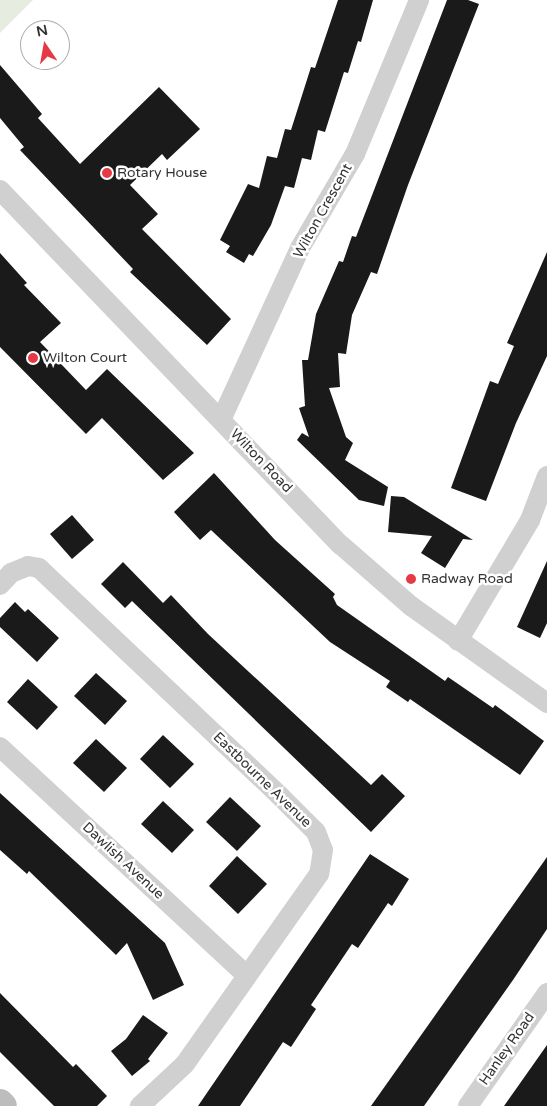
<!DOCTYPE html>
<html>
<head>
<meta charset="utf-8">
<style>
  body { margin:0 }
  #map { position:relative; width:547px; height:1106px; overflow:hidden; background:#fff; font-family:"Varela Round",sans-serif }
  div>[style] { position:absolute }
  .green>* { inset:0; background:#e6ecdf }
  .building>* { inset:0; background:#1a1a1a }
  .street>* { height:20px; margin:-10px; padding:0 10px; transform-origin:10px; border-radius:10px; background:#d0d0d0 }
  .secondary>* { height:28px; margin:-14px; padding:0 14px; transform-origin:14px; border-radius:14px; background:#bdbdbd }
  .dots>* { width:14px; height:14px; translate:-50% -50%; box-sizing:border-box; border:2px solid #fff; border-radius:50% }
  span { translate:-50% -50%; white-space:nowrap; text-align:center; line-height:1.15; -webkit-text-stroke:5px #fff; paint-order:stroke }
  .poi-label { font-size:14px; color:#333 }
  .left { translate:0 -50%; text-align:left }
  .street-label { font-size:14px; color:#333 }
  .north { position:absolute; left:20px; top:20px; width:50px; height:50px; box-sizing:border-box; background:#fff; border:1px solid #adadad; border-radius:50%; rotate:348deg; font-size:14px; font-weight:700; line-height:20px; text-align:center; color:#333 }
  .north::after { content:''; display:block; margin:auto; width:18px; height:22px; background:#e63946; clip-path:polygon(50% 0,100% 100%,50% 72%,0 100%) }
</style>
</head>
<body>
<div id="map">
  <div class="green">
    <div style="clip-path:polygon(0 0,33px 0,0 33px)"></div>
  </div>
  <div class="building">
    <div style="clip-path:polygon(338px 0,373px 0,361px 42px,358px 41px,348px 73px,344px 72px,325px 132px,318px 130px,311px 160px,302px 158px,294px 188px,285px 186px,271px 225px,253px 256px,249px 254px,244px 263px,226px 252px,230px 246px,220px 240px,248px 184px,259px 188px,267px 156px,277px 158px,285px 129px,291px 130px,311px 67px,315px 68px)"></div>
    <div style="clip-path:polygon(447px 0,468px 0,479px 4px,408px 185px,377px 274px,371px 272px,352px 315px,346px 354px,338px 353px,340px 387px,329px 388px,346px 437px,353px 443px,345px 460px,388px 487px,384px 506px,359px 500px,297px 440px,302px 433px,309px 437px,299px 408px,305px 406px,302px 360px,308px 360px,316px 314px,339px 261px,343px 262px,352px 236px,356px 237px)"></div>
    <div style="clip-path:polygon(0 65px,42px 114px,38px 118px,80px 164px,159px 87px,200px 129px,167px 160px,162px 154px,130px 185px,158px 214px,142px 229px,231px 319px,207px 345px,130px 272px,133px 269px,20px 150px,24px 147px,0 118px)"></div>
    <div style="clip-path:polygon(547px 252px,547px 356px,516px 423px,486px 501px,451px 488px,490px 381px,498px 384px,514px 346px,507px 343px)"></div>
    <div style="clip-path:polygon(0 253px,27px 283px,24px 285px,61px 323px,40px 342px,86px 390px,107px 369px,194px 453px,163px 480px,102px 418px,86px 434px,0 347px)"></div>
    <div style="clip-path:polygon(214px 473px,275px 540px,335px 594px,333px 597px,337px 605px,445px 681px,448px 677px,493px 708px,495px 705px,544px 741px,520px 775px,410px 699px,408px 702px,386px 687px,390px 681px,330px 642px,211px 530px,200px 540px,174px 512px)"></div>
    <div style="clip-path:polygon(391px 496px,404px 497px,473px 540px,463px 539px,445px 568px,421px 553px,432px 536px,388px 532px)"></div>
    <div style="clip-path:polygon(72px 515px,94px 540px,72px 559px,50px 534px)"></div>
    <div style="clip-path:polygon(547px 561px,547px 623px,540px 638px,517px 627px)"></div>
    <div style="clip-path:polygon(123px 562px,163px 603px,171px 595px,208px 634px,371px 785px,382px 774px,405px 796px,371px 832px,132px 601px,125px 608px,101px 584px)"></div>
    <div style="clip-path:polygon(15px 602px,25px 612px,28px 609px,59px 638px,37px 662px,0 627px,0 618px)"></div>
    <div style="clip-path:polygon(96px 673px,127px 701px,105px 725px,74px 696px)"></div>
    <div style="clip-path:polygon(28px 679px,58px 707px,37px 730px,7px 702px)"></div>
    <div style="clip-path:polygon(163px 735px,194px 764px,170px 788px,140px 759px)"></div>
    <div style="clip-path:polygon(96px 739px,127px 768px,104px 792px,73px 763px)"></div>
    <div style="clip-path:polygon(0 793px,165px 943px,184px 985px,153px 1000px,127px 943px,116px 955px,29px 871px,27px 874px,0 850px)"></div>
    <div style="clip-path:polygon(230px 797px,261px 826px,237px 851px,206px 822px)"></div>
    <div style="clip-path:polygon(163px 801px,194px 830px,172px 853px,141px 824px)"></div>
    <div style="clip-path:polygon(370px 854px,409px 879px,392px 906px,388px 903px,358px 948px,352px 944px,311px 1005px,316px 1009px,291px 1047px,283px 1042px,240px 1106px,198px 1106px)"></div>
    <div style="clip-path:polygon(237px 856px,267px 884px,238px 914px,209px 886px)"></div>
    <div style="clip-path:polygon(547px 857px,547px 929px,513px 980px,424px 1106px,371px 1106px)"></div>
    <div style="clip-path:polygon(0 993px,73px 1067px,76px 1064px,107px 1096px,97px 1106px,54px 1106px,0 1052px)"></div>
    <div style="clip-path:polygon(143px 1015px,168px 1033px,148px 1059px,150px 1061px,132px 1076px,111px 1051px,126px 1039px)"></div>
    <div style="clip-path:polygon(547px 1045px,547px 1106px,504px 1106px,516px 1089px)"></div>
  </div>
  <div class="street">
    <div style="left:0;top:190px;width:492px;rotate:46.2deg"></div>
    <div style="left:341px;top:545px;width:93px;rotate:41.1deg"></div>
    <div style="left:411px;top:606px;width:167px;rotate:35.5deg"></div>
    <div style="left:221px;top:420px;width:189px;rotate:-65.3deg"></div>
    <div style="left:300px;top:248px;width:109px;rotate:-59.7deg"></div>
    <div style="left:355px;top:154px;width:167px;rotate:-67.4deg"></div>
    <div style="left:0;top:585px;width:16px;rotate:-47deg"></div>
    <div style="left:11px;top:573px;width:18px;rotate:-22deg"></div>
    <div style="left:28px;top:566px;width:11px;rotate:10deg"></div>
    <div style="left:39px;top:568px;width:330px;rotate:43.4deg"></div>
    <div style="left:279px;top:795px;width:52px;rotate:45deg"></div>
    <div style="left:316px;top:832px;width:19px;rotate:69deg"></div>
    <div style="left:323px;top:850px;width:24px;rotate:99deg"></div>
    <div style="left:319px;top:874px;width:232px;rotate:125.2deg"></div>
    <div style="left:185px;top:1064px;width:62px;rotate:137deg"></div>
    <div style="left:458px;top:641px;width:141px;rotate:-59.2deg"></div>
    <div style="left:530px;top:520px;width:47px;rotate:-68.9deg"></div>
    <div style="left:0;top:747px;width:335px;rotate:42.8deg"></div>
    <div style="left:468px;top:1106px;width:138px;rotate:-55deg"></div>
  </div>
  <div class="secondary">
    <div style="left:0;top:1103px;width:4px;rotate:45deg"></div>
  </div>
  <div class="dots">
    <div style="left:107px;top:173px;background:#e63946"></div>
    <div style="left:33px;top:358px;background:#e63946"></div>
    <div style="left:411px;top:579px;background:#e63946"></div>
  </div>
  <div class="poi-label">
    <span class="left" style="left:117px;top:173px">Rotary House</span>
    <span class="left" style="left:43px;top:358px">Wilton Court</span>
    <span class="left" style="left:421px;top:579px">Radway Road</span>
  </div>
  <div class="street-label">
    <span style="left:323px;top:211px;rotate:-61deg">Wilton Crescent</span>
    <span style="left:261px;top:461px;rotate:46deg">Wilton Road</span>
    <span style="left:262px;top:780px;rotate:44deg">Eastbourne Avenue</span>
    <span style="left:123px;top:861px;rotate:43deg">Dawlish Avenue</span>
    <span style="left:507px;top:1049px;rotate:-55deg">Hanley Road</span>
  </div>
  <div class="north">N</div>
</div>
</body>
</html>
